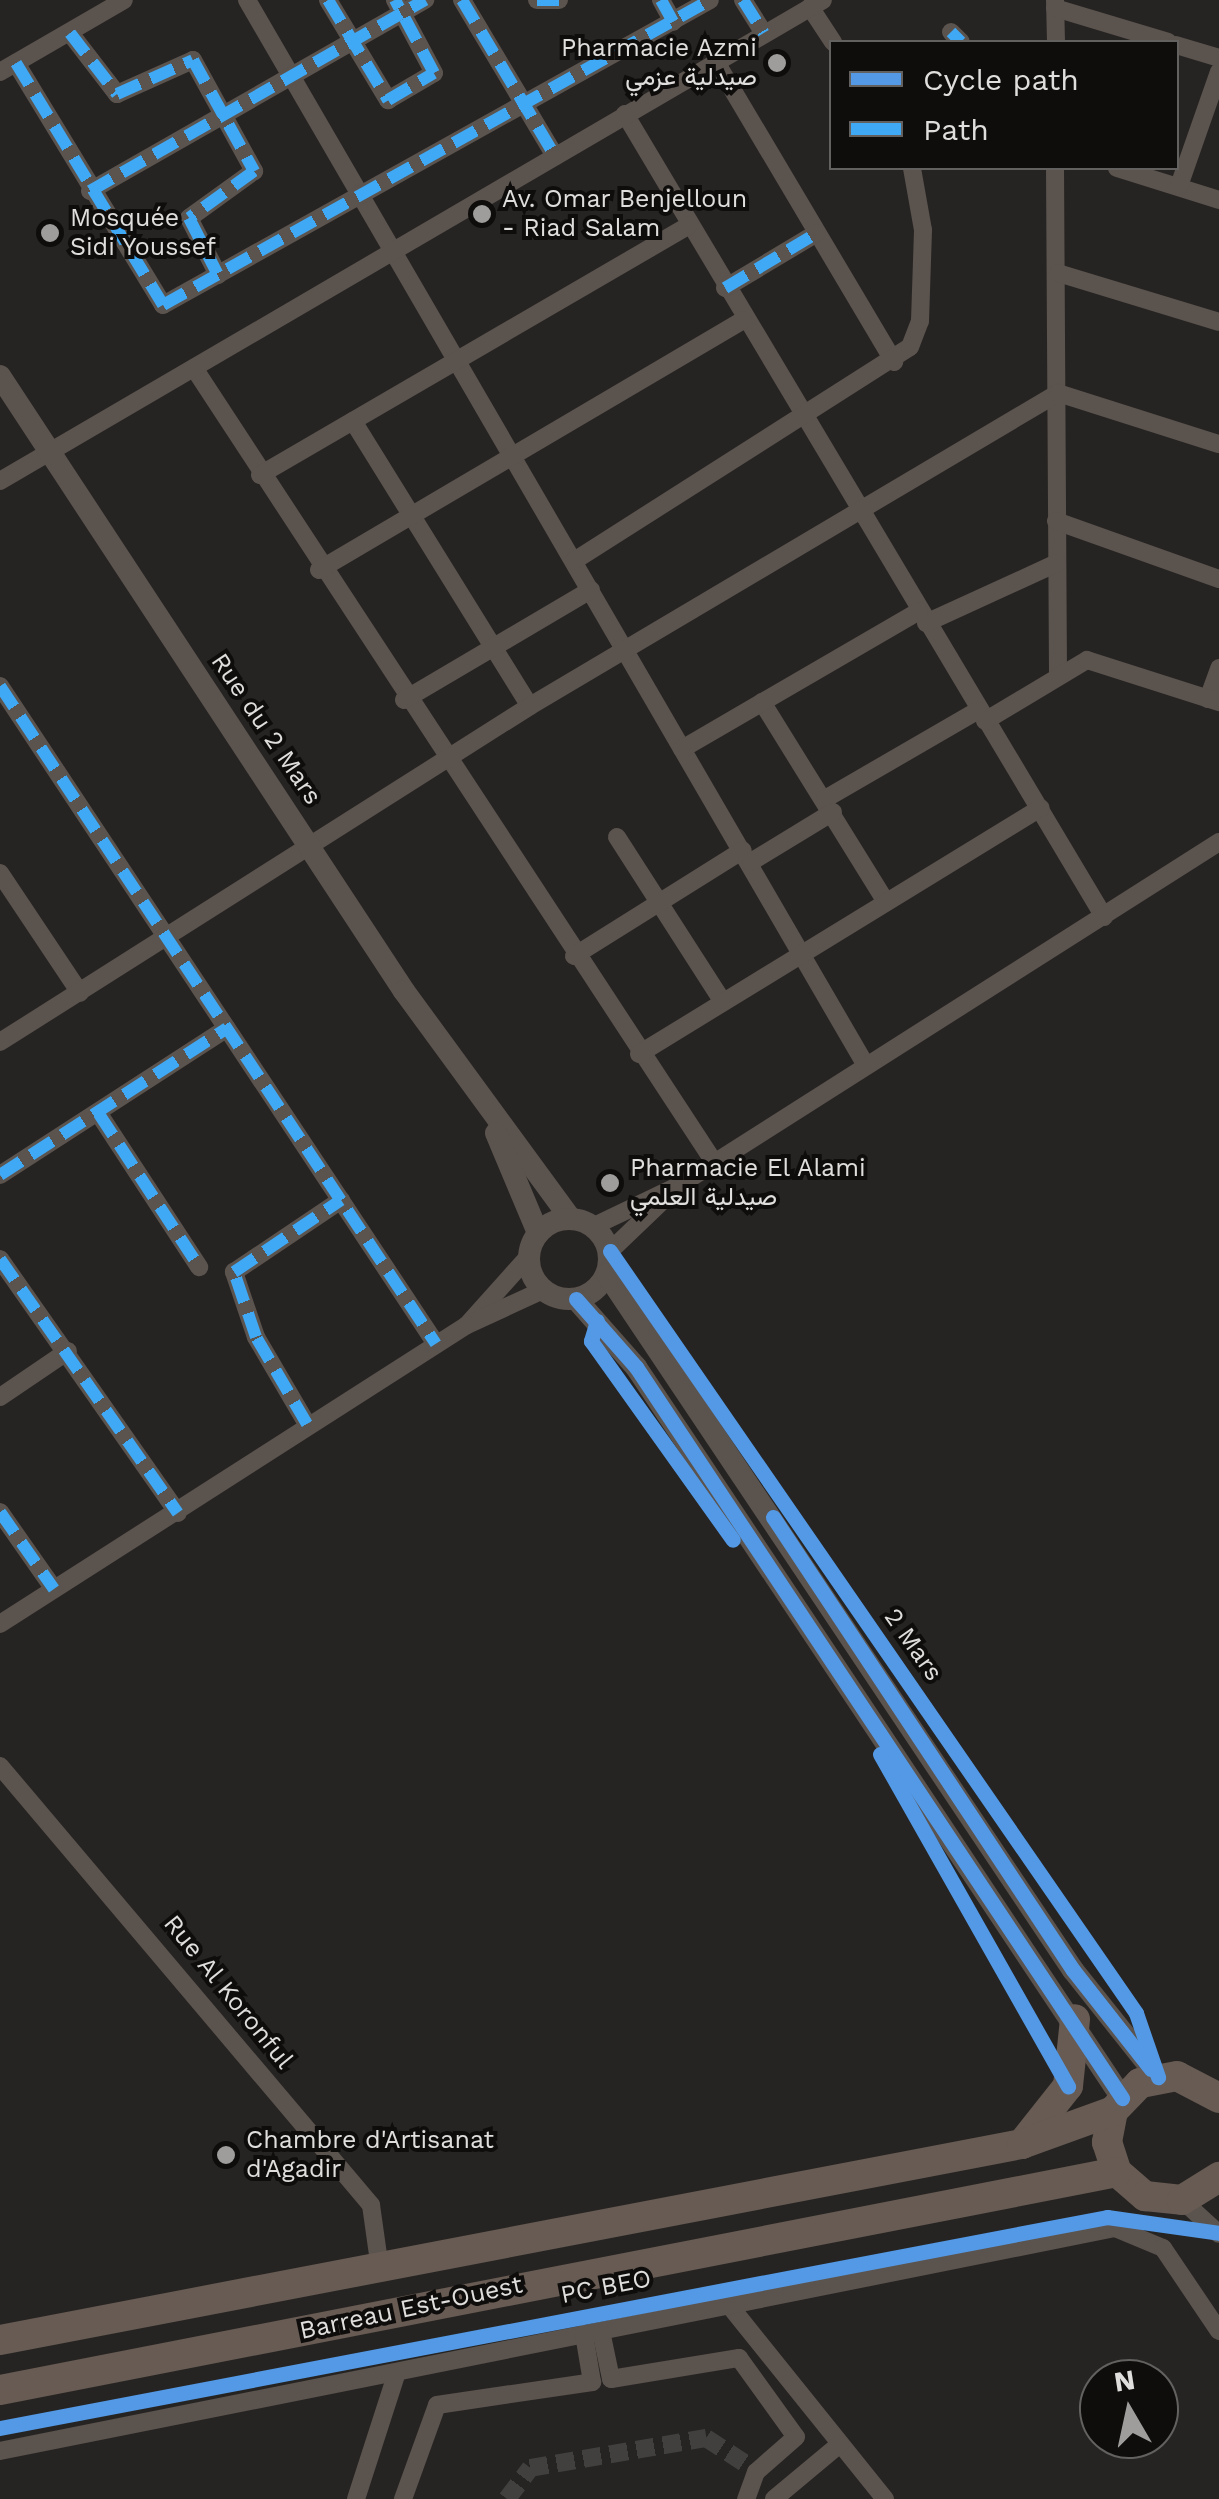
<!DOCTYPE html>
<html>
<head>
<meta charset="utf-8">
<style>
  body { margin:0 }
  #map { position:relative; width:1219px; height:2499px; overflow:hidden; background:#262422; font-family:"Work Sans",Vazirmatn,sans-serif }
  div>[style] { position:absolute }
  .minor-tunnel>* { height:18px; margin-top:-9px; transform-origin:0; background:repeating-linear-gradient(90deg,#42403e 0 18px,transparent 0 27px) }
  .minor>* { height:18px; margin:-9px; padding:0 9px; transform-origin:9px; border-radius:9px; background:#5b534e }
  .tertiary>* { height:22px; margin:-11px; padding:0 11px; transform-origin:11px; border-radius:11px; background:#5b534e }
  .tertiary>.ring { margin:-11px; padding:0; box-sizing:content-box; background:none; border:22px solid #5b534e; border-radius:50% }
  .primary>* { height:30px; margin:-15px; padding:0 15px; transform-origin:15px; border-radius:15px; background:#675b53 }
  .quiet>* { height:12px; margin-top:-6px; transform-origin:0; background:repeating-linear-gradient(90deg,#3fa9f5 0 25px,transparent 0 37px) }
  .cycleway>* { height:15px; margin:-7.5px; padding:0 7.5px; transform-origin:7.5px; border-radius:7.5px; background:#5399e6 }
  .dots>* { width:28px; height:28px; translate:-50% -50%; box-sizing:border-box; border:5px solid #0e0d0c; border-radius:50% }
  span { translate:-50% -50%; white-space:nowrap; text-align:center; line-height:1.15; -webkit-text-stroke:8px #0e0d0c; paint-order:stroke }
  .poi-label { font-size:25px; color:#e0dedc }
  .right { translate:-100% -50%; text-align:right }
  .left { translate:0 -50%; text-align:left }
  .street-label { font-size:25px; color:#e0dedc }
  .legend { position:absolute; left:829px; top:40px; width:350px; height:130px; box-sizing:border-box; background:#0e0d0c; border:2px solid #62615f; margin:0; padding:12px 18px; list-style:none; font-size:30px; color:#e0dedc }
  .legend li { display:flex; align-items:center; gap:20px; height:50px }
  .legend b { width:50px; border:2px solid #62615f }
  .north { position:absolute; left:1079px; top:2359px; width:100px; height:100px; box-sizing:border-box; background:#0e0d0c; border:2px solid #62615f; border-radius:50%; rotate:351deg; font-size:28px; font-weight:700; line-height:40px; text-align:center; color:#e0dedc }
  .north::after { content:''; display:block; margin:auto; width:35px; height:45px; background:#9f9d9b; clip-path:polygon(50% 0,100% 100%,50% 72%,0 100%) }
</style>
</head>
<body>
<div id="map">
  <div class="minor-tunnel">
    <div style="left:507px;top:2499px;width:39px;rotate:-53deg"></div>
    <div style="left:530px;top:2468px;width:179px;rotate:-9.7deg"></div>
    <div style="left:706px;top:2438px;width:55px;rotate:33.1deg"></div>
  </div>
  <div class="minor">
    <div style="left:247px;top:0;width:1230px;rotate:59.85deg"></div>
    <div style="left:328px;top:0;width:117px;rotate:59deg"></div>
    <div style="left:388px;top:100px;width:53px;rotate:-30.4deg"></div>
    <div style="left:434px;top:73px;width:83px;rotate:-118.1deg"></div>
    <div style="left:462px;top:0;width:182px;rotate:59.2deg"></div>
    <div style="left:537px;top:0;width:22px"></div>
    <div style="left:661px;top:0;width:25px;rotate:61deg"></div>
    <div style="left:743px;top:0;width:39px;rotate:58deg"></div>
    <div style="left:1055px;top:0;width:42px;rotate:88.6deg"></div>
    <div style="left:810px;top:7px;width:42px;rotate:56.7deg"></div>
    <div style="left:1055px;top:8px;width:118px;rotate:16.7deg"></div>
    <div style="left:951px;top:32px;width:14px;rotate:45deg"></div>
    <div style="left:70px;top:33px;width:77px;rotate:52.4deg"></div>
    <div style="left:117px;top:94px;width:83px;rotate:-24.1deg"></div>
    <div style="left:193px;top:60px;width:127px;rotate:61.2deg"></div>
    <div style="left:254px;top:171px;width:80px;rotate:144.1deg"></div>
    <div style="left:189px;top:218px;width:64px;rotate:63deg"></div>
    <div style="left:1176px;top:45px;width:45px;rotate:16.8deg"></div>
    <div style="left:716px;top:62px;width:349px;rotate:59.3deg"></div>
    <div style="left:16px;top:63px;width:283px;rotate:58.7deg"></div>
    <div style="left:163px;top:305px;width:626px;rotate:-29.14deg"></div>
    <div style="left:0;top:72px;width:143px;rotate:-30.1deg"></div>
    <div style="left:625px;top:114px;width:935px;rotate:59.18deg"></div>
    <div style="left:1055px;top:168px;width:504px;rotate:89.66deg"></div>
    <div style="left:1117px;top:168px;width:107px;rotate:17.4deg"></div>
    <div style="left:1179px;top:186px;width:121px;rotate:-70.7deg"></div>
    <div style="left:90px;top:191px;width:386px;rotate:-29.7deg"></div>
    <div style="left:1058px;top:273px;width:168px;rotate:16.9deg"></div>
    <div style="left:725px;top:288px;width:107px;rotate:-30.9deg"></div>
    <div style="left:194px;top:368px;width:949px;rotate:56.78deg"></div>
    <div style="left:353px;top:421px;width:335px;rotate:58.2deg"></div>
    <div style="left:260px;top:475px;width:497px;rotate:-30.2deg"></div>
    <div style="left:0;top:481px;width:953px;rotate:-30.3deg"></div>
    <div style="left:1056px;top:521px;width:173px;rotate:19.6deg"></div>
    <div style="left:574px;top:561px;width:398px;rotate:-32.5deg"></div>
    <div style="left:910px;top:347px;width:28px;rotate:-69deg"></div>
    <div style="left:920px;top:321px;width:91px;rotate:-88.1deg"></div>
    <div style="left:923px;top:230px;width:63px;rotate:-100.1deg"></div>
    <div style="left:319px;top:570px;width:492px;rotate:-30.5deg"></div>
    <div style="left:926px;top:623px;width:144px;rotate:-24.6deg"></div>
    <div style="left:0;top:686px;width:789px;rotate:56.47deg"></div>
    <div style="left:1208px;top:699px;width:33px;rotate:-70deg"></div>
    <div style="left:404px;top:700px;width:217px;rotate:-30.5deg"></div>
    <div style="left:762px;top:702px;width:233px;rotate:58.2deg"></div>
    <div style="left:985px;top:721px;width:119px;rotate:-30.9deg"></div>
    <div style="left:1087px;top:660px;width:139px;rotate:17.7deg"></div>
    <div style="left:682px;top:749px;width:274px;rotate:-30.2deg"></div>
    <div style="left:825px;top:799px;width:176px;rotate:-30.1deg"></div>
    <div style="left:617px;top:837px;width:196px;rotate:57.3deg"></div>
    <div style="left:751px;top:862px;width:96px;rotate:-31.4deg"></div>
    <div style="left:0;top:873px;width:144px;rotate:56.3deg"></div>
    <div style="left:574px;top:956px;width:199px;rotate:-32.1deg"></div>
    <div style="left:0;top:1042px;width:628px;rotate:-32.37deg"></div>
    <div style="left:530px;top:706px;width:614px;rotate:-30.66deg"></div>
    <div style="left:1058px;top:393px;width:169px;rotate:17.6deg"></div>
    <div style="left:639px;top:1054px;width:471px;rotate:-31.5deg"></div>
    <div style="left:99px;top:1114px;width:183px;rotate:56.8deg"></div>
    <div style="left:0;top:1175px;width:270px;rotate:-32.9deg"></div>
    <div style="left:678px;top:1186px;width:641px;rotate:-32.45deg"></div>
    <div style="left:594px;top:1226px;width:93px;rotate:-25.5deg"></div>
    <div style="left:678px;top:1186px;width:94px;rotate:136.3deg"></div>
    <div style="left:528px;top:1257px;width:91px;rotate:131.9deg"></div>
    <div style="left:467px;top:1325px;width:84px;rotate:-24.7deg"></div>
    <div style="left:0;top:1259px;width:310px;rotate:55deg"></div>
    <div style="left:0;top:1397px;width:82px;rotate:-34.1deg"></div>
    <div style="left:307px;top:1424px;width:101px;rotate:-120.4deg"></div>
    <div style="left:256px;top:1337px;width:69px;rotate:-108.7deg"></div>
    <div style="left:234px;top:1272px;width:129px;rotate:-33.9deg"></div>
    <div style="left:0;top:1512px;width:94px;rotate:55deg"></div>
    <div style="left:0;top:1624px;width:555px;rotate:-32.63deg"></div>
    <div style="left:0;top:1766px;width:575px;rotate:49.8deg"></div>
    <div style="left:371px;top:2205px;width:65px;rotate:82deg"></div>
    <div style="left:1182px;top:2200px;width:50px;rotate:42.6deg"></div>
    <div style="left:729px;top:2305px;width:249px;rotate:51.2deg"></div>
    <div style="left:601px;top:2331px;width:49px;rotate:78.2deg"></div>
    <div style="left:611px;top:2379px;width:130px;rotate:-9.3deg"></div>
    <div style="left:739px;top:2358px;width:97px;rotate:54.2deg"></div>
    <div style="left:796px;top:2437px;width:53px;rotate:138.8deg"></div>
    <div style="left:756px;top:2472px;width:29px;rotate:110deg"></div>
    <div style="left:0;top:2451px;width:1137px;rotate:-11.31deg"></div>
    <div style="left:1115px;top:2228px;width:52px;rotate:22.6deg"></div>
    <div style="left:1163px;top:2248px;width:100px;rotate:56deg"></div>
    <div style="left:356px;top:2499px;width:133px;rotate:-72.1deg"></div>
    <div style="left:403px;top:2499px;width:100px;rotate:-70.1deg"></div>
    <div style="left:437px;top:2405px;width:157px;rotate:-8.4deg"></div>
    <div style="left:592px;top:2382px;width:49px;rotate:-99.5deg"></div>
    <div style="left:774px;top:2499px;width:86px;rotate:-39.8deg"></div>
  </div>
  <div class="tertiary">
    <div style="left:0;top:376px;width:736px;rotate:56.7deg"></div>
    <div style="left:404px;top:991px;width:281px;rotate:53.8deg"></div>
    <div style="left:496px;top:1133px;width:108px;rotate:67.2deg"></div>
    <div class="ring" style="left:529px;top:1219px;width:58px;height:58px"></div>
    <div style="left:607px;top:1274px;width:838px;rotate:56.2deg"></div>
    <div style="left:1073px;top:1970px;width:137px;rotate:51.5deg"></div>
    <div style="left:576px;top:1299px;width:91px;rotate:48.6deg"></div>
    <div style="left:636px;top:1367px;width:878px;rotate:56.38deg"></div>
  </div>
  <div class="primary">
    <div style="left:1219px;top:2098px;width:47px;rotate:-152.4deg"></div>
    <div style="left:1177px;top:2076px;width:38px;rotate:169deg"></div>
    <div style="left:1140px;top:2083px;width:39px;rotate:134deg"></div>
    <div style="left:1113px;top:2111px;width:32px;rotate:101deg"></div>
    <div style="left:1107px;top:2142px;width:32px;rotate:72deg"></div>
    <div style="left:1117px;top:2172px;width:37px;rotate:41deg"></div>
    <div style="left:1145px;top:2196px;width:37px;rotate:6deg"></div>
    <div style="left:1182px;top:2200px;width:44px;rotate:-31.9deg"></div>
    <div style="left:1022px;top:2144px;width:74px;rotate:-51.6deg"></div>
    <div style="left:1068px;top:2086px;width:67px;rotate:-84deg"></div>
    <div style="left:0;top:2340px;width:1041px;rotate:-10.86deg"></div>
    <div style="left:1022px;top:2144px;width:97px;rotate:-19.9deg"></div>
    <div style="left:0;top:2390px;width:1138px;rotate:-11.04deg"></div>
  </div>
  <div class="quiet">
    <div style="left:328px;top:0;width:117px;rotate:59deg"></div>
    <div style="left:388px;top:100px;width:53px;rotate:-30.4deg"></div>
    <div style="left:434px;top:73px;width:83px;rotate:-118.1deg"></div>
    <div style="left:462px;top:0;width:182px;rotate:59.2deg"></div>
    <div style="left:537px;top:0;width:22px"></div>
    <div style="left:661px;top:0;width:25px;rotate:61deg"></div>
    <div style="left:743px;top:0;width:39px;rotate:58deg"></div>
    <div style="left:951px;top:32px;width:14px;rotate:45deg"></div>
    <div style="left:70px;top:33px;width:77px;rotate:52.4deg"></div>
    <div style="left:117px;top:94px;width:83px;rotate:-24.1deg"></div>
    <div style="left:193px;top:60px;width:127px;rotate:61.2deg"></div>
    <div style="left:254px;top:171px;width:80px;rotate:144.1deg"></div>
    <div style="left:189px;top:218px;width:64px;rotate:63deg"></div>
    <div style="left:16px;top:63px;width:283px;rotate:58.7deg"></div>
    <div style="left:163px;top:305px;width:626px;rotate:-29.14deg"></div>
    <div style="left:90px;top:191px;width:386px;rotate:-29.7deg"></div>
    <div style="left:725px;top:288px;width:107px;rotate:-30.9deg"></div>
    <div style="left:0;top:686px;width:789px;rotate:56.47deg"></div>
    <div style="left:99px;top:1114px;width:183px;rotate:56.8deg"></div>
    <div style="left:0;top:1175px;width:270px;rotate:-32.9deg"></div>
    <div style="left:0;top:1259px;width:310px;rotate:55deg"></div>
    <div style="left:307px;top:1424px;width:101px;rotate:-120.4deg"></div>
    <div style="left:256px;top:1337px;width:69px;rotate:-108.7deg"></div>
    <div style="left:234px;top:1272px;width:129px;rotate:-33.9deg"></div>
    <div style="left:0;top:1512px;width:94px;rotate:55deg"></div>
  </div>
  <div class="cycleway">
    <div style="left:610px;top:1251px;width:926px;rotate:55.38deg"></div>
    <div style="left:1136px;top:2013px;width:68px;rotate:71deg"></div>
    <div style="left:576px;top:1299px;width:91px;rotate:48.6deg"></div>
    <div style="left:636px;top:1367px;width:878px;rotate:56.38deg"></div>
    <div style="left:597px;top:1321px;width:21px;rotate:107deg"></div>
    <div style="left:591px;top:1341px;width:244px;rotate:54.5deg"></div>
    <div style="left:773px;top:1517px;width:543px;rotate:56.49deg"></div>
    <div style="left:1073px;top:1970px;width:126px;rotate:51.8deg"></div>
    <div style="left:880px;top:1754px;width:382px;rotate:60.5deg"></div>
    <div style="left:0;top:2428px;width:1127px;rotate:-10.79deg"></div>
    <div style="left:1107px;top:2217px;width:113px;rotate:8.1deg"></div>
  </div>
  <div class="dots">
    <div style="left:777px;top:63px;background:#9f9d9b"></div>
    <div style="left:482px;top:214px;background:#9f9d9b"></div>
    <div style="left:50px;top:233px;background:#9f9d9b"></div>
    <div style="left:610px;top:1183px;background:#9f9d9b"></div>
    <div style="left:226px;top:2155px;background:#9f9d9b"></div>
  </div>
  <div class="poi-label">
    <span class="right" style="left:757px;top:63px">Pharmacie Azmi<br>صيدلية عزمي</span>
    <span class="left" style="left:502px;top:214px">Av. Omar Benjelloun<br>- Riad Salam</span>
    <span class="left" style="left:70px;top:233px">Mosquée<br>Sidi Youssef</span>
    <span class="left" style="left:630px;top:1183px">Pharmacie El Alami<br>صيدلية العلمي</span>
    <span class="left" style="left:246px;top:2155px">Chambre d'Artisanat<br>d'Agadir</span>
  </div>
  <div class="street-label">
    <span style="left:266px;top:729px;rotate:56deg">Rue du 2 Mars</span>
    <span style="left:913px;top:1645px;rotate:55deg">2 Mars</span>
    <span style="left:228px;top:1992px;rotate:51deg">Rue Al Koronful</span>
    <span style="left:606px;top:2287px;rotate:-11deg">PC BEO</span>
    <span style="left:411px;top:2308px;rotate:-12deg">Barreau Est-Ouest</span>
  </div>
  <ul class="legend">
  <li><b style="height:12px;background:#5399e6"></b>Cycle path</li>
  <li><b style="height:12px;background:#3fa9f5"></b>Path</li>
  </ul>
  <div class="north">N</div>
</div>
</body>
</html>
